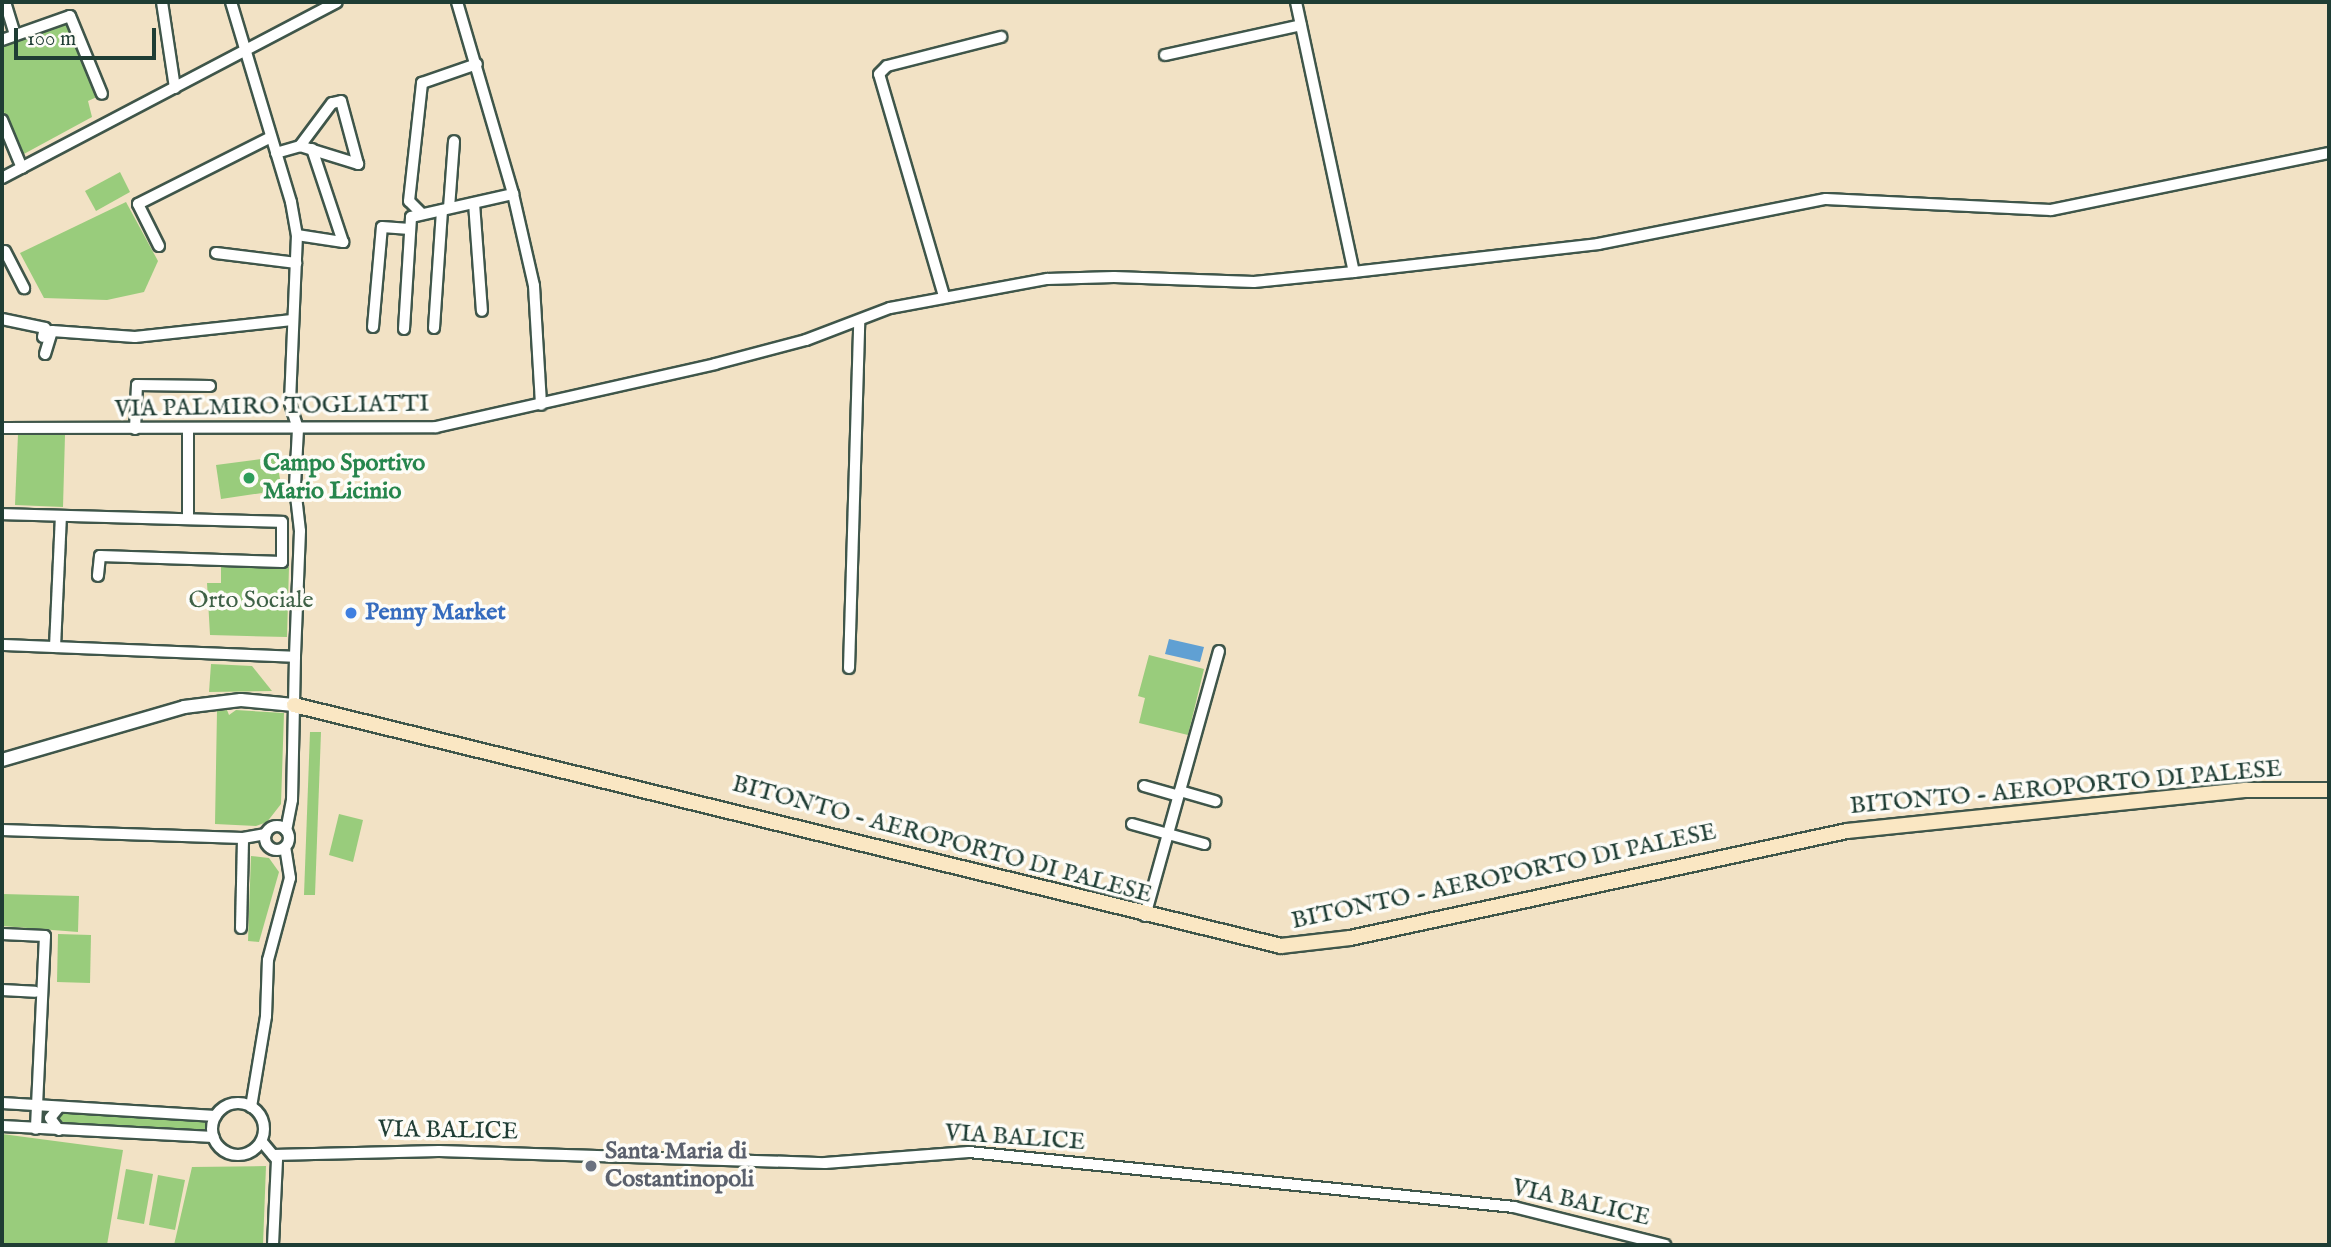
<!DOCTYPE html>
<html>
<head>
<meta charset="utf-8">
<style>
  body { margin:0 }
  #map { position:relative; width:2331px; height:1247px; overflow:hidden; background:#f2e2c5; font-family:"IM FELL English",serif }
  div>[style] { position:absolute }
  .green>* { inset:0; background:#99cc7c }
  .water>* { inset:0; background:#60a0d3 }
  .roads { filter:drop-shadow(2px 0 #3f564a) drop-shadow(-2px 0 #3f564a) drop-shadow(0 2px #3f564a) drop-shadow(0 -2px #3f564a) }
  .minor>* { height:10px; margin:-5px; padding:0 5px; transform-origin:5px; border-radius:5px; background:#fff }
  .minor>.ring { margin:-5px; padding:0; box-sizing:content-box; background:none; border:10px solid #fff; border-radius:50% }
  .tertiary>* { height:12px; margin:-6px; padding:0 6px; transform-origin:6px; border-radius:6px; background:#fff }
  .secondary>* { height:14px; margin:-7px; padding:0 7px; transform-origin:7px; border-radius:7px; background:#fae7c3 }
  .dots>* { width:19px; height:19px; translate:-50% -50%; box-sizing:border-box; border:4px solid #fdfcf7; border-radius:50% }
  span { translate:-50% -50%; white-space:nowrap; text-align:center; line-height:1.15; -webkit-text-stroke:7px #fdfcf7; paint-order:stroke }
  .street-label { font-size:24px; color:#1f3d34 }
  .leisure-label { font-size:24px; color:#27864d; font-weight:700 }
  .left { translate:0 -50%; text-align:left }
  .park-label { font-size:24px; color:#3e6146 }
  .shop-label { font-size:24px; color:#366cbe; font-weight:700 }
  .worship-label { font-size:24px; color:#5b616d; font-weight:700 }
  .frame { position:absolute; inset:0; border:4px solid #1f3d34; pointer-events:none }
  .scale { position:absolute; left:14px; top:28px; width:142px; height:32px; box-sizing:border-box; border:4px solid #1f3d34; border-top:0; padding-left:9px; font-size:21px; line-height:24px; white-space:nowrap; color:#1f3d34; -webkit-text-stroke:5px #fdfcf7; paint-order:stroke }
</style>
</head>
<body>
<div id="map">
  <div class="green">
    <div style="clip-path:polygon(68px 22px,99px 96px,88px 101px,92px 117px,22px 155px,2px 107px,2px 45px)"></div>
    <div style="clip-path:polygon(120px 172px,130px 192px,96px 211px,85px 191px)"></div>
    <div style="clip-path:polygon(126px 202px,158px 261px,144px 292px,107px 300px,44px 298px,20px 253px)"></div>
    <div style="clip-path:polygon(18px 434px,65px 435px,63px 507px,15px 505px)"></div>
    <div style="clip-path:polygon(276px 457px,282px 490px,221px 499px,216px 465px)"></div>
    <div style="clip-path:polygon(221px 565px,289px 567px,287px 637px,210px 635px,207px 583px,221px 583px)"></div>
    <div style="clip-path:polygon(1149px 655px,1204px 669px,1188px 735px,1139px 723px,1145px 698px,1138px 696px)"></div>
    <div style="clip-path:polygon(211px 664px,252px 666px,272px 691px,209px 692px)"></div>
    <div style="clip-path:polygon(227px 710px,229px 715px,236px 710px,284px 713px,281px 804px,267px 822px,256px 826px,215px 824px,217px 711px)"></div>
    <div style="clip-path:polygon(310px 732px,321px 732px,315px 895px,304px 895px)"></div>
    <div style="clip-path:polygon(339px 814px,363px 820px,353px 862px,329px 855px)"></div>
    <div style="clip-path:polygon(251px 856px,269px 858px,279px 872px,259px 942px,248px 941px)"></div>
    <div style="clip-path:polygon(2px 894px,79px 896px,78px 932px,2px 926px)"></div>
    <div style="clip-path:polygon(58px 934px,91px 935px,90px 983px,57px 982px)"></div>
    <div style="clip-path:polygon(63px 1111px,210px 1121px,207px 1133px,60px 1128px,56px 1122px)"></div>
    <div style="clip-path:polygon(2px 1134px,123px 1150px,107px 1245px,2px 1245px)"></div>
    <div style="clip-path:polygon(266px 1166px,263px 1245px,174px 1245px,192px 1167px)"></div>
    <div style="clip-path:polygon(126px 1169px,153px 1174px,144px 1224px,117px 1219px)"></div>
    <div style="clip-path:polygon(158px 1175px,185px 1180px,175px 1230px,149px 1225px)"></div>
  </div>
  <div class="water">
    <div style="clip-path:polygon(1169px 639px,1204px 647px,1200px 662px,1165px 654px)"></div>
  </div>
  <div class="roads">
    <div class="minor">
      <div style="left:5px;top:2px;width:34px;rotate:73deg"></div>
      <div style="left:162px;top:2px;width:87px;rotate:81.4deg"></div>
      <div style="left:231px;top:2px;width:209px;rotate:73.3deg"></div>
      <div style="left:291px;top:202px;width:34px;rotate:80deg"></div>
      <div style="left:297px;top:235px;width:168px;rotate:92.4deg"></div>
      <div style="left:290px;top:403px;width:27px;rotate:73deg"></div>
      <div style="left:298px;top:429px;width:58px;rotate:93deg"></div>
      <div style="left:295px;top:487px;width:44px;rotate:83.5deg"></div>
      <div style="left:300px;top:531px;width:126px;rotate:92.3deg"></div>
      <div style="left:457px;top:2px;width:200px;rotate:73.7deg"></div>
      <div style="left:513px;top:194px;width:94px;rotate:77.1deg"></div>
      <div style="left:534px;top:286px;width:119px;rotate:86.6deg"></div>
      <div style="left:1296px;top:2px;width:276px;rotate:77.9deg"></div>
      <div style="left:2px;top:40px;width:72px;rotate:-19.4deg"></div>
      <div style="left:70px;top:16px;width:84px;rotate:67.7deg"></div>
      <div style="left:1165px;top:55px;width:139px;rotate:-12.4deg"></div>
      <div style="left:2px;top:120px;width:52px;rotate:67.4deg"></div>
      <div style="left:276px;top:153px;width:25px;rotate:-16deg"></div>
      <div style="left:300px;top:146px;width:61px;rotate:17.2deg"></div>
      <div style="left:358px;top:164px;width:65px;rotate:-105.1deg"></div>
      <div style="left:341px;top:101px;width:9px;rotate:167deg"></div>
      <div style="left:332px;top:103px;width:54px;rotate:126.7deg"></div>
      <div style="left:2px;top:178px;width:378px;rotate:-27.7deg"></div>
      <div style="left:474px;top:203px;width:108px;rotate:85.8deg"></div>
      <div style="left:449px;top:208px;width:67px;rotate:-85.7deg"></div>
      <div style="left:422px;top:214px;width:18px;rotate:-135deg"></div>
      <div style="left:409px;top:201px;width:119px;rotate:-83.7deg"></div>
      <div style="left:422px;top:83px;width:58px;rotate:-19.1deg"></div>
      <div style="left:297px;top:235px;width:47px;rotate:8.7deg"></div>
      <div style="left:343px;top:242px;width:98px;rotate:-108.4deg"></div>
      <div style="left:159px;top:246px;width:47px;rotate:-116.6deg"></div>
      <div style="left:138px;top:204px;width:149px;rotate:-26.7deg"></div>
      <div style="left:5px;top:251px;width:42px;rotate:62.8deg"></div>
      <div style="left:216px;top:253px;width:81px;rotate:7.1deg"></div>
      <div style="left:944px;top:296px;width:231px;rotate:-106.3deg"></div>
      <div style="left:879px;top:74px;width:11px;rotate:-45deg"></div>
      <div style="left:887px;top:66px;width:118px;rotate:-14.3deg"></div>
      <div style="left:2px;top:319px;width:44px;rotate:11.8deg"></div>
      <div style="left:45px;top:328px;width:9px;rotate:103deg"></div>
      <div style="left:373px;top:327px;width:100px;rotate:-84.9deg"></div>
      <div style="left:382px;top:227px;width:28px;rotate:4deg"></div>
      <div style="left:434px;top:328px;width:118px;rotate:-86.1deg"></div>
      <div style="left:404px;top:329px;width:112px;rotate:-86.4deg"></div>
      <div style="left:411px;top:217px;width:105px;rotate:-12.7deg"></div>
      <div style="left:45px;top:354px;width:24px;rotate:-73deg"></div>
      <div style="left:52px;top:331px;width:83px;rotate:4.1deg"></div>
      <div style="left:135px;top:337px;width:158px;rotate:-6.2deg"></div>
      <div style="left:2px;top:428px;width:434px;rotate:-0.1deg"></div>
      <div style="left:436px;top:427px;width:286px;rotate:-12.7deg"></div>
      <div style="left:715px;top:364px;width:94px;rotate:-14.8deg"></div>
      <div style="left:806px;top:340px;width:90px;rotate:-20.9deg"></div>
      <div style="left:890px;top:308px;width:160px;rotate:-10.5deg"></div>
      <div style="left:1047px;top:279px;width:67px;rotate:-1.7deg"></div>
      <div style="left:1114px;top:277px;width:140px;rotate:2deg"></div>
      <div style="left:1254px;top:282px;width:100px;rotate:-5.7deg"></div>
      <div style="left:1354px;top:272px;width:246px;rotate:-6.5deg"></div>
      <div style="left:1598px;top:244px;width:232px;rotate:-11.2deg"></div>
      <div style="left:1826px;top:199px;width:225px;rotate:2.8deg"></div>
      <div style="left:2051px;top:210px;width:284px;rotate:-11.6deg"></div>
      <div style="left:135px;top:429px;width:44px;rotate:-87.4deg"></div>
      <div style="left:137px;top:385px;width:73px;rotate:0.8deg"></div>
      <div style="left:188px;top:429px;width:90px;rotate:90deg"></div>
      <div style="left:2px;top:514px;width:280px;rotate:1.6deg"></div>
      <div style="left:282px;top:522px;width:40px;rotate:90deg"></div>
      <div style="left:282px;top:562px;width:182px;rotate:-178.1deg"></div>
      <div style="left:100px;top:556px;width:20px;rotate:96deg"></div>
      <div style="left:2px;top:645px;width:293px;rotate:2.3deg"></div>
      <div style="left:295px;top:657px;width:143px;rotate:91.2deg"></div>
      <div style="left:292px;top:800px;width:31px;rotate:101deg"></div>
      <div style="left:55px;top:647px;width:131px;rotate:-87.4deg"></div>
      <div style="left:849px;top:668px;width:347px;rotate:-88.3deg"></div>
      <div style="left:1144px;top:786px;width:35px;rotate:16deg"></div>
      <div style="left:1180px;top:791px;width:37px;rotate:16deg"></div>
      <div style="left:1132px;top:824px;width:75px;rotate:15.5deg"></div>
      <div class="ring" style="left:265px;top:826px;width:14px;height:14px"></div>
      <div style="left:2px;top:830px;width:241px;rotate:1.9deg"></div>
      <div style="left:243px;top:838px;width:23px;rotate:-10deg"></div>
      <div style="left:1145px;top:916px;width:275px;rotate:-74.4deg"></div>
      <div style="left:241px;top:928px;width:90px;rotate:-88.7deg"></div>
      <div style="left:2px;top:934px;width:43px;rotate:2.7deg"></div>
      <div style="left:45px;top:936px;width:193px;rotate:92.7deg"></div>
      <div style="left:2px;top:990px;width:33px;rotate:3deg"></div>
      <div style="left:2px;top:1103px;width:214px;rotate:3.5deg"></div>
      <div class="ring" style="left:212px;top:1103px;width:42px;height:42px"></div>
      <div style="left:59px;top:1107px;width:14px;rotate:129deg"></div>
      <div style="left:50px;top:1118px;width:15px;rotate:53deg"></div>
      <div style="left:251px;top:1107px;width:92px;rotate:-80.6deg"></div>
      <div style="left:266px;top:1016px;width:56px;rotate:-88deg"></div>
      <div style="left:268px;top:960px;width:85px;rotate:-75deg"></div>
      <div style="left:290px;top:878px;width:31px;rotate:-99deg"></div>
      <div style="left:2px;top:1126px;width:212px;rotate:3deg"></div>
      <div style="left:262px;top:1142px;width:23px;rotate:50deg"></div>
      <div style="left:277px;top:1160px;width:85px;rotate:92.7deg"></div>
      <div style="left:273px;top:1155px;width:166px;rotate:-1.4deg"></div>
      <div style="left:439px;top:1151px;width:386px;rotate:1.8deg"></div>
      <div style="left:825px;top:1163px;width:144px;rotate:-4.4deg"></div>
      <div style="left:969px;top:1152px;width:548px;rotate:5.76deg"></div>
      <div style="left:1514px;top:1207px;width:156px;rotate:14.1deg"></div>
    </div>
    <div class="tertiary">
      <div style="left:2px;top:760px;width:190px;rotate:-16.2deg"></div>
      <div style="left:184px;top:707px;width:57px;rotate:-7deg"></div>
      <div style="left:241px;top:700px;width:53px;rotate:5.4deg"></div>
    </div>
    <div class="secondary">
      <div style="left:294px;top:705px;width:1016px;rotate:13.72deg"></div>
      <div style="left:1281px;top:946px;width:69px;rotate:-6.6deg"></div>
      <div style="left:1350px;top:938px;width:508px;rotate:-12.15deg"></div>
      <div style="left:1847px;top:831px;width:402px;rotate:-5.9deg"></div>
      <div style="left:2247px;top:790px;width:82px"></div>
    </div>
  </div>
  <div class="dots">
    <div style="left:249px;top:478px;background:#2e9e5b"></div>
    <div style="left:351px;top:613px;background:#3f7fe0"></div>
    <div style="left:591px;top:1166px;background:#6b7280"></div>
  </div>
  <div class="street-label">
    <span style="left:272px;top:407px;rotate:-1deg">VIA PALMIRO TOGLIATTI</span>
    <span style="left:2066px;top:788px;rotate:-5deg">BITONTO - AEROPORTO DI PALESE</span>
    <span style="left:942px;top:840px;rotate:15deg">BITONTO - AEROPORTO DI PALESE</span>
    <span style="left:1504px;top:877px;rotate:-12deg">BITONTO - AEROPORTO DI PALESE</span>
    <span style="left:448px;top:1131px;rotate:1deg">VIA BALICE</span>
    <span style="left:1015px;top:1138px;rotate:4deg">VIA BALICE</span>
    <span style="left:1581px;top:1203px;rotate:13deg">VIA BALICE</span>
  </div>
  <div class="leisure-label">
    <span class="left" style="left:263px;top:478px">Campo Sportivo<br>Mario Licinio</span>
  </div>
  <div class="park-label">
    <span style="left:251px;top:601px">Orto Sociale</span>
  </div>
  <div class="shop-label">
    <span class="left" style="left:365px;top:613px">Penny Market</span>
  </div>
  <div class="worship-label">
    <span class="left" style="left:605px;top:1166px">Santa Maria di<br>Costantinopoli</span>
  </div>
  <div class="frame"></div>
  <div class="scale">100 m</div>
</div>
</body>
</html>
